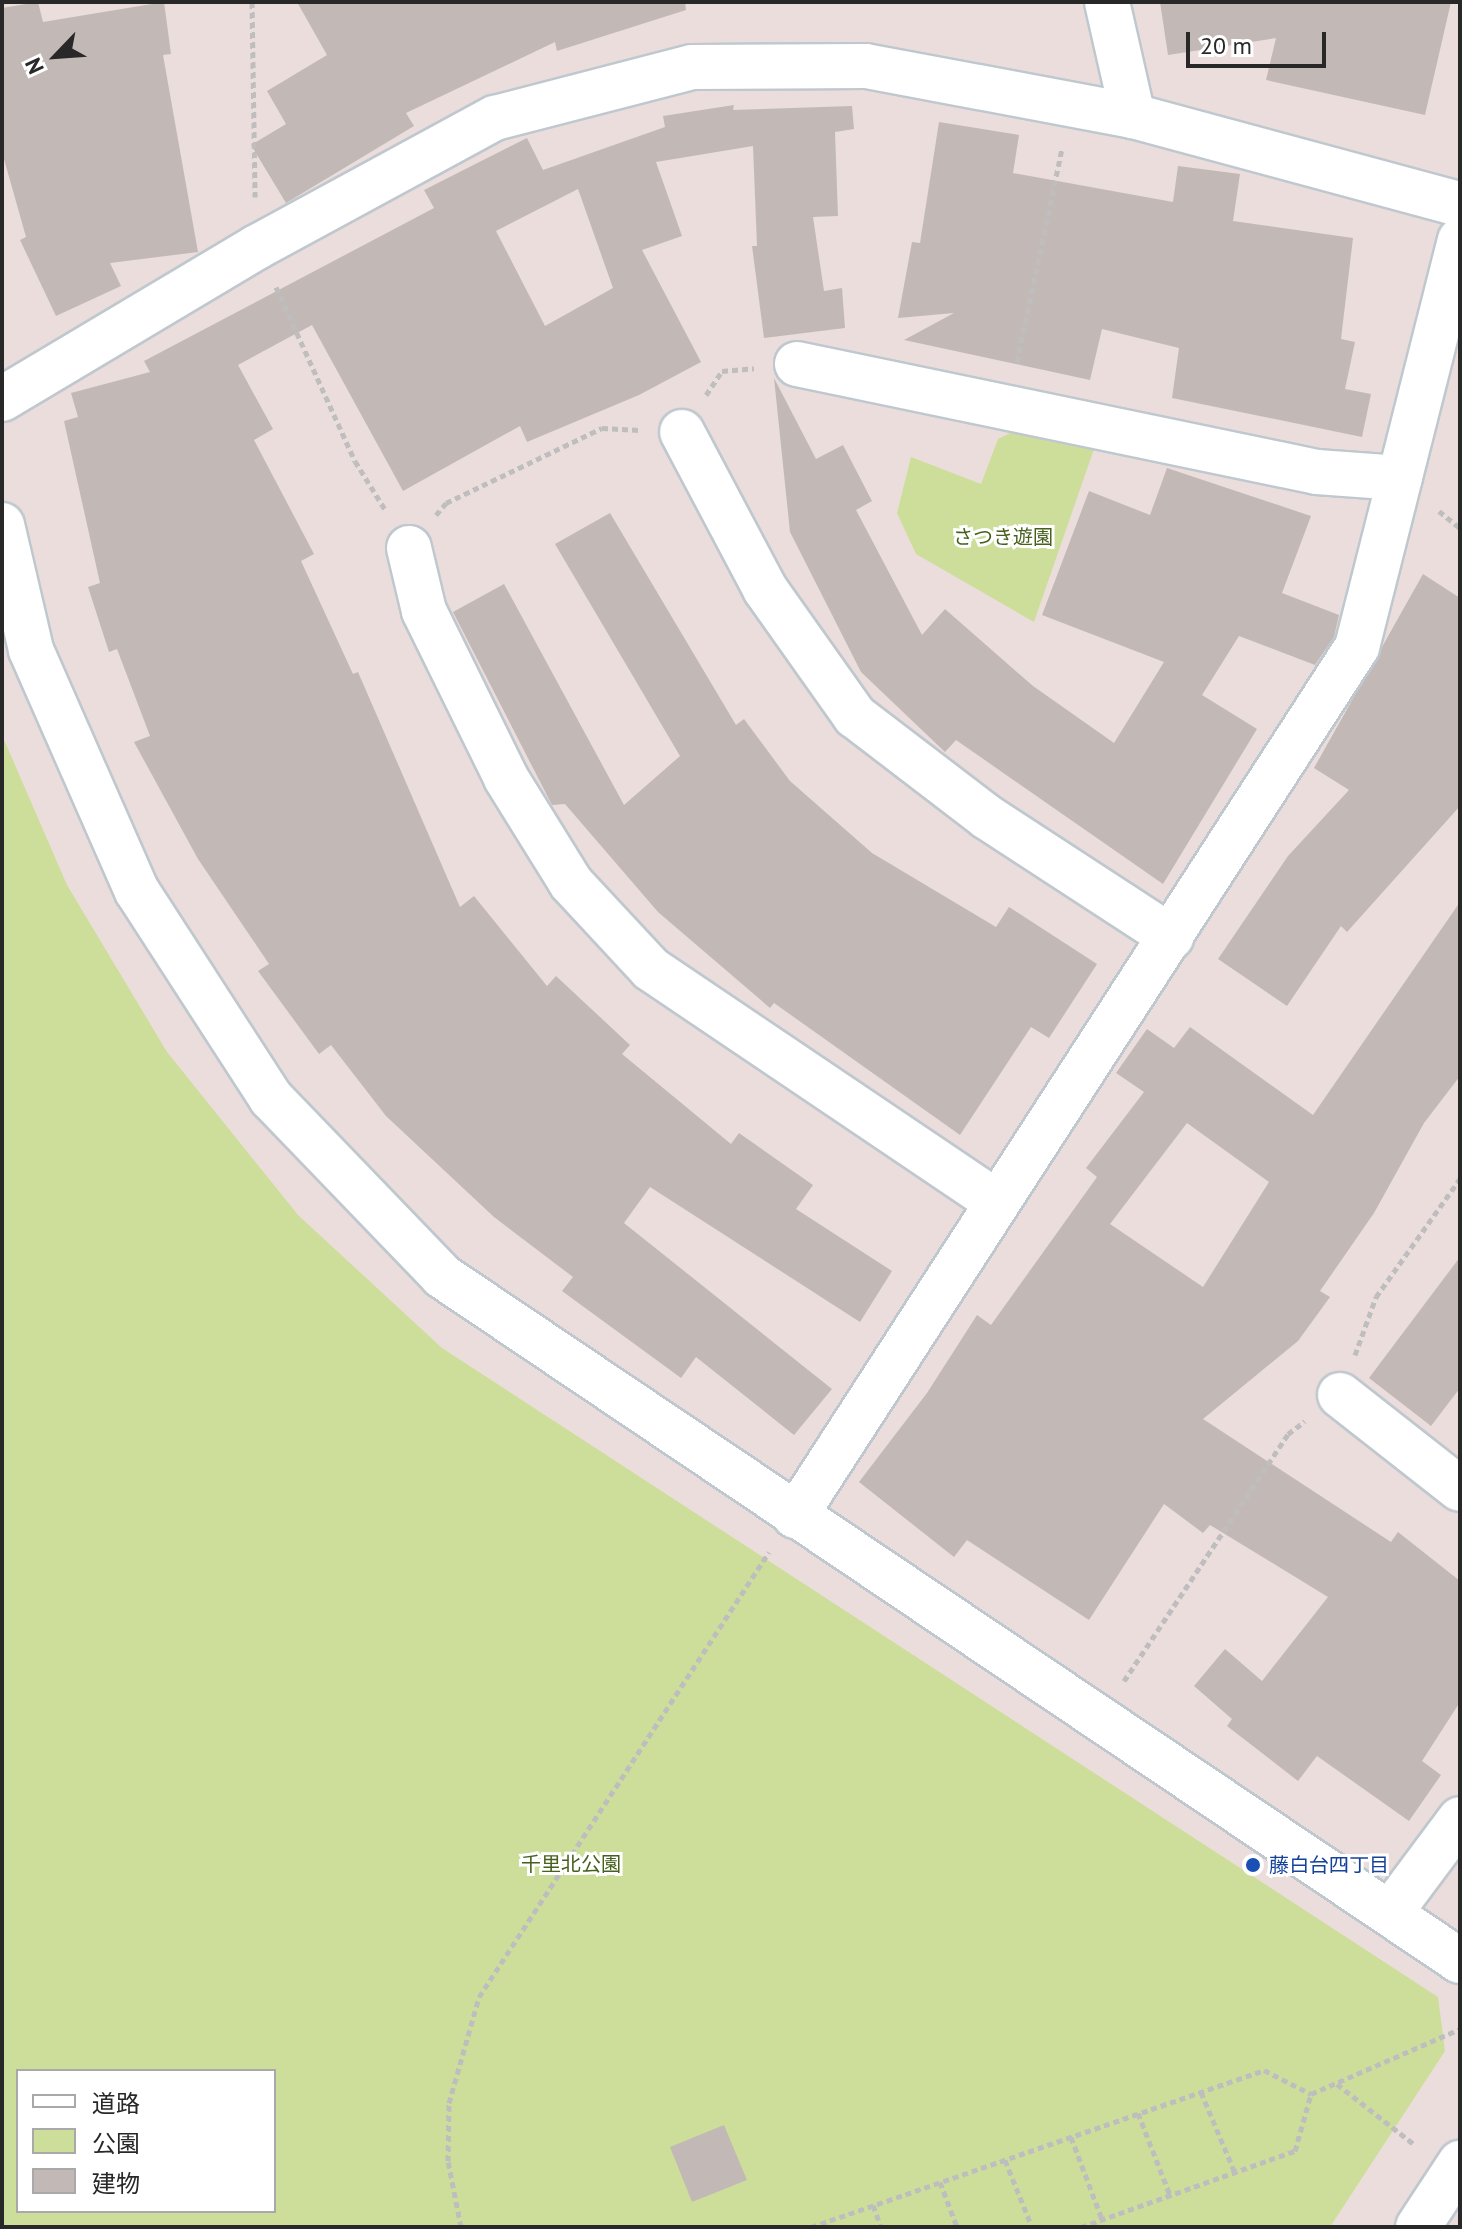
<!DOCTYPE html>
<html>
<head>
<meta charset="utf-8">
<style>
  body { margin:0 }
  #map { position:relative; width:1462px; height:2229px; overflow:hidden; background:#eadddb; font-family:"PT Sans","Noto Sans JP",sans-serif }
  div>[style] { position:absolute }
  .green>* { inset:0; background:#cdde9a }
  .building>* { inset:0; background:#c2b9b6 }
  .path>* { height:5px; margin-top:-2.5px; transform-origin:0; background:repeating-linear-gradient(90deg,#bebebe 0 6px,transparent 0 10px) }
  .roads { filter:drop-shadow(2px 0 #bfc8ce) drop-shadow(-2px 0 #bfc8ce) drop-shadow(0 2px #bfc8ce) drop-shadow(0 -2px #bfc8ce) }
  .minor>* { height:44px; margin:-22px; padding:0 22px; transform-origin:22px; border-radius:22px; background:#fff }
  .tertiary>* { height:44px; margin:-22px; padding:0 22px; transform-origin:22px; border-radius:22px; background:#fff }
  .secondary>* { height:44px; margin:-22px; padding:0 22px; transform-origin:22px; border-radius:22px; background:#fff }
  .dots>* { width:22px; height:22px; translate:-50% -50%; box-sizing:border-box; border:4px solid #fff; border-radius:50% }
  span { translate:-50% -50%; white-space:nowrap; text-align:center; line-height:1.15; -webkit-text-stroke:6px #fff; paint-order:stroke }
  .park-label { font-size:20px; color:#47601d }
  .transit-label { font-size:20px; color:#164399 }
  .left { translate:0 -50%; text-align:left }
  .frame { position:absolute; inset:0; border:4px solid #282828; pointer-events:none }
  .legend { position:absolute; left:16px; top:2069px; width:260px; height:144px; box-sizing:border-box; background:#fff; border:2px solid #a9a9a9; margin:0; padding:10px 14px; list-style:none; font-size:24px; color:#282828 }
  .legend li { display:flex; align-items:center; gap:16px; height:40px }
  .legend b { width:40px; border:2px solid #a9a9a9 }
  .north { position:absolute; left:16px; top:16px; width:80px; height:80px; -webkit-text-stroke:6px #fff; paint-order:stroke; rotate:245deg; font-size:22px; font-weight:700; line-height:32px; text-align:center; color:#282828 }
  .north::after { content:''; display:block; margin:auto; width:28px; height:36px; background:#282828; clip-path:polygon(50% 0,100% 100%,50% 72%,0 100%) }
  .scale { position:absolute; left:1186px; top:32px; width:140px; height:36px; box-sizing:border-box; border:4px solid #282828; border-top:0; padding-left:10px; font-size:24px; line-height:28px; white-space:nowrap; color:#282828; -webkit-text-stroke:6px #fff; paint-order:stroke }
</style>
</head>
<body>
<div id="map">
  <div class="green">
    <div style="clip-path:polygon(1021px 428px,1094px 449px,1034px 622px,916px 554px,897px 513px,911px 457px,981px 484px,998px 439px)"></div>
    <div style="clip-path:polygon(evenodd,2px 735px,67px 885px,167px 1052px,298px 1215px,442px 1348px,1438px 1997px,1445px 2051px,1330px 2227px,2px 2227px,2px 735px,18px 2071px,274px 2071px,274px 2211px,18px 2211px,18px 2071px)"></div>
  </div>
  <div class="building">
    <div style="clip-path:polygon(38px 2px,43px 22px,164px 2px,171px 54px,163px 55px,198px 252px,110px 263px,121px 286px,56px 316px,20px 240px,26px 237px,2px 152px,2px 8px)"></div>
    <div style="clip-path:polygon(297px 2px,685px 2px,686px 10px,557px 51px,555px 42px,406px 113px,414px 126px,286px 203px,251px 145px,286px 124px,267px 91px,327px 55px)"></div>
    <div style="clip-path:polygon(1160px 2px,1451px 2px,1425px 115px,1266px 80px,1276px 38px,1168px 55px)"></div>
    <div style="clip-path:polygon(evenodd,734px 105px,733px 110px,852px 106px,854px 129px,835px 132px,838px 216px,813px 217px,824px 291px,842px 288px,845px 328px,764px 338px,752px 246px,757px 246px,753px 146px,656px 162px,682px 236px,642px 250px,701px 362px,639px 395px,527px 442px,520px 426px,403px 491px,312px 325px,238px 365px,273px 429px,254px 440px,314px 554px,301px 561px,353px 674px,358px 672px,460px 907px,474px 896px,547px 986px,556px 976px,630px 1045px,622px 1054px,731px 1144px,739px 1133px,813px 1185px,796px 1209px,892px 1271px,860px 1322px,650px 1187px,624px 1223px,832px 1389px,794px 1435px,696px 1357px,681px 1378px,562px 1291px,573px 1277px,494px 1217px,386px 1116px,331px 1045px,319px 1054px,258px 971px,269px 964px,198px 859px,134px 742px,150px 736px,117px 649px,109px 652px,88px 587px,100px 583px,64px 421px,78px 417px,71px 393px,150px 372px,144px 361px,434px 208px,424px 190px,527px 138px,543px 170px,665px 127px,663px 116px,734px 105px,578px 189px,613px 288px,545px 326px,496px 231px,578px 189px)"></div>
    <div style="clip-path:polygon(939px 122px,1019px 135px,1013px 173px,1173px 202px,1178px 166px,1240px 174px,1233px 221px,1353px 238px,1341px 339px,1355px 342px,1345px 389px,1371px 394px,1362px 437px,1172px 398px,1179px 348px,1102px 329px,1090px 380px,904px 340px,954px 313px,898px 318px,912px 242px,920px 243px)"></div>
    <div style="clip-path:polygon(774px 378px,816px 459px,843px 445px,872px 501px,856px 510px,922px 635px,945px 609px,1033px 686px,1114px 743px,1164px 662px,1042px 615px,1089px 491px,1150px 515px,1167px 468px,1311px 516px,1282px 593px,1339px 615px,1334px 637px,1315px 665px,1239px 636px,1202px 695px,1257px 729px,1163px 884px,956px 740px,945px 752px,861px 672px,790px 532px)"></div>
    <div style="clip-path:polygon(610px 513px,736px 725px,744px 719px,790px 781px,872px 853px,996px 927px,1009px 907px,1097px 964px,1049px 1038px,1031px 1027px,960px 1135px,774px 1003px,770px 1008px,658px 912px,565px 804px,552px 805px,453px 612px,504px 584px,624px 805px,680px 756px,555px 544px)"></div>
    <div style="clip-path:polygon(1423px 574px,1460px 598px,1460px 806px,1347px 932px,1341px 926px,1287px 1006px,1218px 959px,1288px 856px,1349px 790px,1314px 768px)"></div>
    <div style="clip-path:polygon(evenodd,1460px 902px,1460px 1076px,1424px 1123px,1374px 1213px,1320px 1291px,1330px 1297px,1298px 1341px,1203px 1419px,1391px 1542px,1398px 1532px,1460px 1581px,1460px 1702px,1422px 1761px,1441px 1775px,1409px 1821px,1317px 1756px,1298px 1781px,1227px 1726px,1232px 1719px,1194px 1686px,1225px 1649px,1262px 1681px,1328px 1597px,1210px 1525px,1203px 1533px,1164px 1504px,1089px 1620px,967px 1540px,954px 1557px,859px 1482px,927px 1393px,977px 1315px,991px 1325px,1097px 1177px,1086px 1168px,1144px 1092px,1116px 1073px,1147px 1029px,1174px 1048px,1190px 1027px,1313px 1115px,1460px 902px,1187px 1123px,1269px 1182px,1203px 1287px,1110px 1224px,1187px 1123px)"></div>
    <div style="clip-path:polygon(1460px 1257px,1460px 1388px,1431px 1426px,1369px 1378px)"></div>
    <div style="clip-path:polygon(724px 2125px,747px 2180px,692px 2202px,670px 2147px)"></div>
  </div>
  <div class="path">
    <div style="left:252px;top:2px;width:195px;rotate:89.1deg"></div>
    <div style="left:276px;top:287px;width:191px;rotate:65.6deg"></div>
    <div style="left:355px;top:461px;width:59px;rotate:58.2deg"></div>
    <div style="left:1017px;top:362px;width:218px;rotate:-78.1deg"></div>
    <div style="left:706px;top:395px;width:29px;rotate:-56deg"></div>
    <div style="left:722px;top:371px;width:32px;rotate:-5deg"></div>
    <div style="left:1439px;top:511px;width:27px;rotate:39deg"></div>
    <div style="left:436px;top:515px;width:16px;rotate:-50deg"></div>
    <div style="left:446px;top:503px;width:173px;rotate:-25.7deg"></div>
    <div style="left:602px;top:428px;width:38px;rotate:3deg"></div>
    <div style="left:1355px;top:1355px;width:62px;rotate:-70.1deg"></div>
    <div style="left:1376px;top:1297px;width:145px;rotate:-54.6deg"></div>
    <div style="left:1124px;top:1681px;width:296px;rotate:-56.4deg"></div>
    <div style="left:1288px;top:1434px;width:21px;rotate:-37deg"></div>
    <div style="left:1337px;top:2084px;width:99px;rotate:38deg"></div>
    <div style="left:1201px;top:2092px;width:88px;rotate:67.2deg"></div>
    <div style="left:1138px;top:2113px;width:88px;rotate:68.7deg"></div>
    <div style="left:1071px;top:2137px;width:88px;rotate:69.3deg"></div>
    <div style="left:1005px;top:2160px;width:72px;rotate:68.1deg"></div>
    <div style="left:940px;top:2182px;width:48px;rotate:69.3deg"></div>
    <div style="left:873px;top:2205px;width:23px;rotate:70deg"></div>
    <div style="left:461px;top:2227px;width:67px;rotate:-101.1deg"></div>
    <div style="left:448px;top:2161px;width:58px;rotate:-89deg"></div>
    <div style="left:449px;top:2103px;width:110px;rotate:-74.2deg"></div>
    <div style="left:479px;top:1997px;width:531px;rotate:-56.91deg"></div>
    <div style="left:811px;top:2227px;width:479px;rotate:-19.1deg"></div>
    <div style="left:1264px;top:2070px;width:53px;rotate:27.1deg"></div>
    <div style="left:1311px;top:2094px;width:163px;rotate:-23.6deg"></div>
    <div style="left:1081px;top:2227px;width:227px;rotate:-19.6deg"></div>
    <div style="left:1295px;top:2151px;width:59px;rotate:-74.3deg"></div>
  </div>
  <div class="roads">
    <div class="minor">
      <div style="left:1107px;top:2px;width:117px;rotate:77.2deg"></div>
      <div style="left:797px;top:364px;width:531px;rotate:11.73deg"></div>
      <div style="left:1317px;top:472px;width:83px;rotate:4.1deg"></div>
      <div style="left:2px;top:399px;width:297px;rotate:-30.8deg"></div>
      <div style="left:257px;top:247px;width:271px;rotate:-28.5deg"></div>
      <div style="left:495px;top:118px;width:203px;rotate:-14.5deg"></div>
      <div style="left:692px;top:67px;width:174px;rotate:-0.3deg"></div>
      <div style="left:866px;top:66px;width:272px;rotate:10.6deg"></div>
      <div style="left:1133px;top:116px;width:339px;rotate:15.1deg"></div>
      <div style="left:682px;top:432px;width:178px;rotate:62.1deg"></div>
      <div style="left:765px;top:589px;width:156px;rotate:54.7deg"></div>
      <div style="left:855px;top:716px;width:166px;rotate:37.4deg"></div>
      <div style="left:987px;top:817px;width:220px;rotate:33.1deg"></div>
      <div style="left:409px;top:548px;width:65px;rotate:76.6deg"></div>
      <div style="left:424px;top:611px;width:186px;rotate:63.8deg"></div>
      <div style="left:506px;top:778px;width:123px;rotate:58.2deg"></div>
      <div style="left:571px;top:883px;width:117px;rotate:47.1deg"></div>
      <div style="left:651px;top:969px;width:414px;rotate:34deg"></div>
      <div style="left:1340px;top:1395px;width:152px;rotate:38.1deg"></div>
      <div style="left:795px;top:1516px;width:1035px;rotate:-57.11deg"></div>
      <div style="left:1357px;top:647px;width:420px;rotate:-75.8deg"></div>
      <div style="left:1390px;top:1913px;width:117px;rotate:-53.3deg"></div>
    </div>
    <div class="tertiary">
      <div style="left:2px;top:525px;width:128px;rotate:76.9deg"></div>
      <div style="left:31px;top:650px;width:263px;rotate:66.3deg"></div>
      <div style="left:137px;top:891px;width:247px;rotate:57.1deg"></div>
      <div style="left:271px;top:1098px;width:247px;rotate:46.1deg"></div>
      <div style="left:442px;top:1276px;width:1227px;rotate:33.94deg"></div>
    </div>
    <div class="secondary">
      <div style="left:1418px;top:2227px;width:77px;rotate:-56.7deg"></div>
    </div>
  </div>
  <div class="dots">
    <div style="left:1253px;top:1865px;background:#1a4fb4"></div>
  </div>
  <div class="park-label">
    <span style="left:1003px;top:537px">さつき遊園</span>
    <span style="left:571px;top:1864px">千里北公園</span>
  </div>
  <div class="transit-label">
    <span class="left" style="left:1269px;top:1865px">藤白台四丁目</span>
  </div>
  <div class="frame"></div>
  <ul class="legend">
  <li><b style="height:10px;background:#fff"></b>道路</li>
  <li><b style="height:22px;background:#cdde9a"></b>公園</li>
  <li><b style="height:22px;background:#c2b9b6"></b>建物</li>
  </ul>
  <div class="north">N</div>
  <div class="scale">20 m</div>
</div>
</body>
</html>
